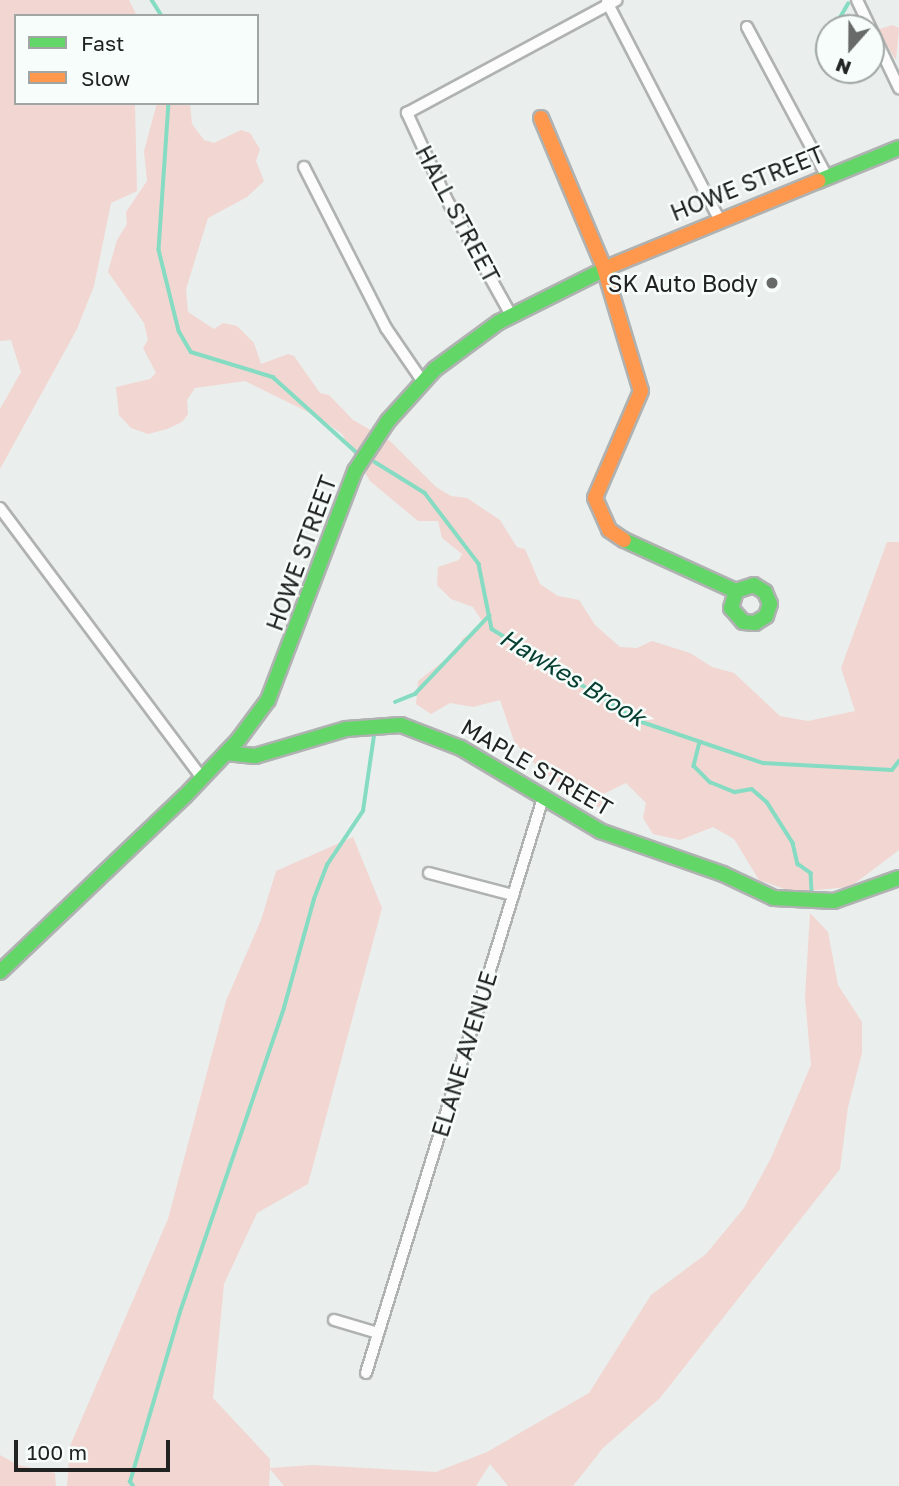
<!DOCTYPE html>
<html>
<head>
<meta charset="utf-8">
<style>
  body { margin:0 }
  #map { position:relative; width:899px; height:1486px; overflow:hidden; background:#eaeeec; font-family:"Golos Text",sans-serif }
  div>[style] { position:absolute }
  .green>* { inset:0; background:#f2d6d2 }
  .stream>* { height:3.5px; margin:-1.75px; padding:0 1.75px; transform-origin:1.75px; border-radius:1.75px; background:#85dcc3 }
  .roads { filter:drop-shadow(2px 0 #afb2b1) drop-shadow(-2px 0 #afb2b1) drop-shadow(0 2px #afb2b1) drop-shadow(0 -2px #afb2b1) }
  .street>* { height:10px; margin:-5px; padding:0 5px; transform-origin:5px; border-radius:5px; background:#fcfcfc }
  .fast>* { height:14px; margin:-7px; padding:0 7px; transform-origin:7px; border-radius:7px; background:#63d668 }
  .slow>* { height:14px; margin:-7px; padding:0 7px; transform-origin:7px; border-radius:7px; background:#ff974d }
  .dots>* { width:19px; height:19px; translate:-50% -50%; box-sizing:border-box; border:4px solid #f6fdfa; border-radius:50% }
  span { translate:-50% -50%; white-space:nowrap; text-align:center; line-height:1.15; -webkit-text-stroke:5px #f6fdfa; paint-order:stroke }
  .street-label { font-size:23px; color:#202322 }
  .poi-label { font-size:23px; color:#202322 }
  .right { translate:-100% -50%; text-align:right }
  .water-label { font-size:24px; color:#053e30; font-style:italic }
  .legend { position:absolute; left:14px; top:14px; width:245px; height:91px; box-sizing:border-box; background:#f6fdfa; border:2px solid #a0a6a4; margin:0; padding:9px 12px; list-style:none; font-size:21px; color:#202322 }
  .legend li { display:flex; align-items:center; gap:14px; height:35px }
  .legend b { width:35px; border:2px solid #a0a6a4 }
  .north { position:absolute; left:815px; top:14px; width:70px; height:70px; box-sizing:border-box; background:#f6fdfa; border:2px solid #a0a6a4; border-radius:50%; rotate:201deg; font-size:19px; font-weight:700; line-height:28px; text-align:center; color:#202322 }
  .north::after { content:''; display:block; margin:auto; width:24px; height:32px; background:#676a69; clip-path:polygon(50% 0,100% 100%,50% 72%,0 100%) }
  .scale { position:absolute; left:14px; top:1440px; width:156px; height:32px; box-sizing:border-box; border:4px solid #202322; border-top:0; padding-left:9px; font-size:21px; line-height:24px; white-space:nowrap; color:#202322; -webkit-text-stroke:5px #f6fdfa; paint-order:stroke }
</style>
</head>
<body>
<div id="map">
  <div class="green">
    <div style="clip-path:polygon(0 0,129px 0,137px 16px,16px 16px,16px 103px,135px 103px,137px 191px,111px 203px,94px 286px,77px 329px,0 469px,0 409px,21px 372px,11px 340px,0 341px)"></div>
    <div style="clip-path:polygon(892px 25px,899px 28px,896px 60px,877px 30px)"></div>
    <div style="clip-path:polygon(157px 103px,190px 103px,192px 124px,204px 140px,214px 143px,241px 130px,250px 133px,260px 149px,256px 161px,264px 181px,247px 197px,208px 218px,186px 289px,188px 312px,214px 329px,223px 323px,237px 326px,254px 343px,261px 364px,288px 354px,294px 356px,320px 393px,329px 395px,353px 420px,390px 441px,436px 487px,451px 496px,467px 498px,500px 520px,517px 547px,525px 549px,540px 584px,558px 596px,579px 600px,595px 625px,620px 647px,637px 648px,652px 641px,690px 653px,712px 667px,734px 673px,780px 716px,808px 721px,855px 711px,841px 668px,887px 542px,899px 542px,899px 850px,850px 887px,793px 892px,759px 880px,734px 839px,713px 827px,680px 840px,653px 834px,643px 818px,646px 803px,626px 783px,599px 796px,605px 809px,580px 801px,528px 758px,514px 741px,500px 700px,473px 707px,450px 703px,431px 714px,416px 704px,418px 681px,460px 648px,462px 639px,483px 626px,482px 621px,473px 607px,451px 599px,437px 585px,438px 567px,459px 560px,462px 554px,442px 538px,438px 521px,418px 521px,370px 481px,342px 434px,318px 417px,245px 381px,195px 388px,187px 400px,188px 414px,182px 422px,167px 429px,148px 434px,131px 428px,119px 415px,116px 387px,150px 379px,156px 373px,143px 348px,148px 340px,144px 323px,108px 272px,117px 240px,127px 224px,126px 212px,147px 181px,144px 151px)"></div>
    <div style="clip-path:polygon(353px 837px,382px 908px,308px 1184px,257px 1213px,224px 1284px,213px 1398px,270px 1459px,270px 1468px,312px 1465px,436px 1472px,487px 1452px,589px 1393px,651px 1295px,706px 1254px,744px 1208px,771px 1158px,811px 1065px,805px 997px,810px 913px,828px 932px,838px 985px,862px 1022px,862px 1053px,848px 1107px,840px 1169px,660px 1398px,603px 1448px,573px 1486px,508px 1486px,490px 1464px,476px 1486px,284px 1486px,270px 1469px,269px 1486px,67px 1486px,70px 1446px,168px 1219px,226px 1001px,261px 920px,276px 871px)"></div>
    <div style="clip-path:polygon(0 1455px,18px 1465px,55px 1473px,56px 1486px,0 1486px)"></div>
  </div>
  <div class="stream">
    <div style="left:152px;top:0;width:19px;rotate:58deg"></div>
    <div style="left:834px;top:28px;width:28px;rotate:-60deg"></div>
    <div style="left:817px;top:52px;width:20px;rotate:-53deg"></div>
    <div style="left:169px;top:103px;width:147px;rotate:93.9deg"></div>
    <div style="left:159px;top:250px;width:83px;rotate:76.1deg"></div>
    <div style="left:179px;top:331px;width:24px;rotate:60deg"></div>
    <div style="left:191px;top:352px;width:86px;rotate:17deg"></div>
    <div style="left:273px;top:377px;width:112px;rotate:42.1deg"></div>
    <div style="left:375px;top:462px;width:59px;rotate:31.8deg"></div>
    <div style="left:425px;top:493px;width:89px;rotate:52.7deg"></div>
    <div style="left:479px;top:564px;width:66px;rotate:78.7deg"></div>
    <div style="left:492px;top:629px;width:173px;rotate:32deg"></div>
    <div style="left:639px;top:721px;width:131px;rotate:18.7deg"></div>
    <div style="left:763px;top:763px;width:129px;rotate:3.1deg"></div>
    <div style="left:892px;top:770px;width:11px;rotate:-52deg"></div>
    <div style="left:395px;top:702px;width:22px;rotate:-22deg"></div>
    <div style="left:415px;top:694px;width:108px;rotate:-46.5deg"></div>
    <div style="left:700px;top:742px;width:25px;rotate:104deg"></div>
    <div style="left:694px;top:766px;width:23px;rotate:45deg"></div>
    <div style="left:710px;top:782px;width:27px;rotate:22deg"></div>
    <div style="left:735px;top:792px;width:17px;rotate:-10deg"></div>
    <div style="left:752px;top:789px;width:20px;rotate:41deg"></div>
    <div style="left:767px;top:802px;width:49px;rotate:57.6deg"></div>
    <div style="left:793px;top:843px;width:22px;rotate:77deg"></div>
    <div style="left:798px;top:864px;width:16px;rotate:35deg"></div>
    <div style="left:811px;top:873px;width:18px;rotate:87deg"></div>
    <div style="left:133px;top:1486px;width:5px;rotate:-127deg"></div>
    <div style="left:130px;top:1482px;width:177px;rotate:-73.6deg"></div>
    <div style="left:180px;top:1312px;width:321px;rotate:-71.1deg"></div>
    <div style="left:284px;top:1008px;width:113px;rotate:-74.6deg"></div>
    <div style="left:314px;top:899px;width:36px;rotate:-69deg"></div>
    <div style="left:327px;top:865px;width:65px;rotate:-56.3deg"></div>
    <div style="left:363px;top:811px;width:76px;rotate:-81.7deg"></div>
  </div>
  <div class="roads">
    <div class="street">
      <div style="left:857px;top:0;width:98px;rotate:64.5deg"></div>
      <div style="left:607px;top:2px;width:244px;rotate:62.7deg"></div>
      <div style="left:747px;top:27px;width:168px;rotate:61.9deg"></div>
      <div style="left:304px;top:167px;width:181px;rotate:63deg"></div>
      <div style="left:386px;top:328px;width:65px;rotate:55.6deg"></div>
      <div style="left:511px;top:315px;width:134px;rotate:-119.1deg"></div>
      <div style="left:446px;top:198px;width:94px;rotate:-114.6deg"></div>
      <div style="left:407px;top:113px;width:238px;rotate:-28.3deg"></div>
      <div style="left:0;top:508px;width:337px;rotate:53.2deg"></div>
      <div style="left:429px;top:873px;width:87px;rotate:14.7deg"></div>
      <div style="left:334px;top:1320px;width:46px;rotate:16.5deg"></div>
      <div style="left:366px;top:1373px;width:602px;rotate:-72.89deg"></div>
    </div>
    <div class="fast">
      <div style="left:818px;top:181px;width:87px;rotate:-22.2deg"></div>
      <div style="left:624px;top:540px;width:123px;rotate:24.5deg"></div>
      <div style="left:736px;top:591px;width:18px;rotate:106deg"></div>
      <div style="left:731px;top:608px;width:18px;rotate:49deg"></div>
      <div style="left:743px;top:622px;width:12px;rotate:5deg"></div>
      <div style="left:755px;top:623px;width:13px;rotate:-32deg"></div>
      <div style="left:766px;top:616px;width:13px;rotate:-72deg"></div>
      <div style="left:770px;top:604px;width:13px;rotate:-113deg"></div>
      <div style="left:765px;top:592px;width:13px;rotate:-148deg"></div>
      <div style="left:754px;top:585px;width:19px;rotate:162deg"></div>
      <div style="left:226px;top:753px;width:29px;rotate:6deg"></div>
      <div style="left:255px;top:756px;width:95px;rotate:-16.5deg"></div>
      <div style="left:346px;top:729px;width:55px;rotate:-4.2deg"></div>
      <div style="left:401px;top:725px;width:64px;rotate:21deg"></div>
      <div style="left:461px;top:748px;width:162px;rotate:30.8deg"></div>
      <div style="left:600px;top:831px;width:130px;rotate:19.3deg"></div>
      <div style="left:723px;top:874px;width:56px;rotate:25.2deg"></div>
      <div style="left:774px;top:898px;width:60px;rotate:2.9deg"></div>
      <div style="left:834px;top:901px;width:69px;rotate:-19.5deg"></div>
      <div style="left:0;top:972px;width:255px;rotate:-43.6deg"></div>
      <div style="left:185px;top:796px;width:79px;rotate:-46.5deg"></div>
      <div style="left:239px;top:739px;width:49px;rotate:-53.4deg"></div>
      <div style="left:268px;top:700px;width:245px;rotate:-69.2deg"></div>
      <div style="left:355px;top:471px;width:60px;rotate:-56.6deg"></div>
      <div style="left:388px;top:421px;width:70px;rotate:-47.9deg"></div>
      <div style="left:435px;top:369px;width:79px;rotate:-36.3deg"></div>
      <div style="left:499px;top:322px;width:127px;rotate:-26.6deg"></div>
    </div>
    <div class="slow">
      <div style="left:541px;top:118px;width:163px;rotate:67.2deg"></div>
      <div style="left:604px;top:268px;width:128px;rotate:73.3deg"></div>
      <div style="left:641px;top:391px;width:116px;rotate:113.3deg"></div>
      <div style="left:595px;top:498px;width:35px;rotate:66deg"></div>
      <div style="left:609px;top:530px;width:18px;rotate:34deg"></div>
      <div style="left:613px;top:265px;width:222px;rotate:-22.3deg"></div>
    </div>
  </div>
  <div class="dots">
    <div style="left:772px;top:283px;background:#676a69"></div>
  </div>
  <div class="street-label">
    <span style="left:747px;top:183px;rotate:-22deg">HOWE STREET</span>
    <span style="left:458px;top:214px;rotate:62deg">HALL STREET</span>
    <span style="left:301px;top:553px;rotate:-70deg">HOWE STREET</span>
    <span style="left:537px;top:767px;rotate:30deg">MAPLE STREET</span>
    <span style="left:464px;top:1054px;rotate:-73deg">ELANE AVENUE</span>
  </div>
  <div class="poi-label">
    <span class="right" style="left:758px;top:283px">SK Auto Body</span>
  </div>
  <div class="water-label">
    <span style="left:573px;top:677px;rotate:31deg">Hawkes Brook</span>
  </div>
  <ul class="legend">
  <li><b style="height:9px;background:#63d668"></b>Fast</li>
  <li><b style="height:9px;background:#ff974d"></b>Slow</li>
  </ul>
  <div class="north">N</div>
  <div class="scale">100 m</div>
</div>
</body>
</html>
